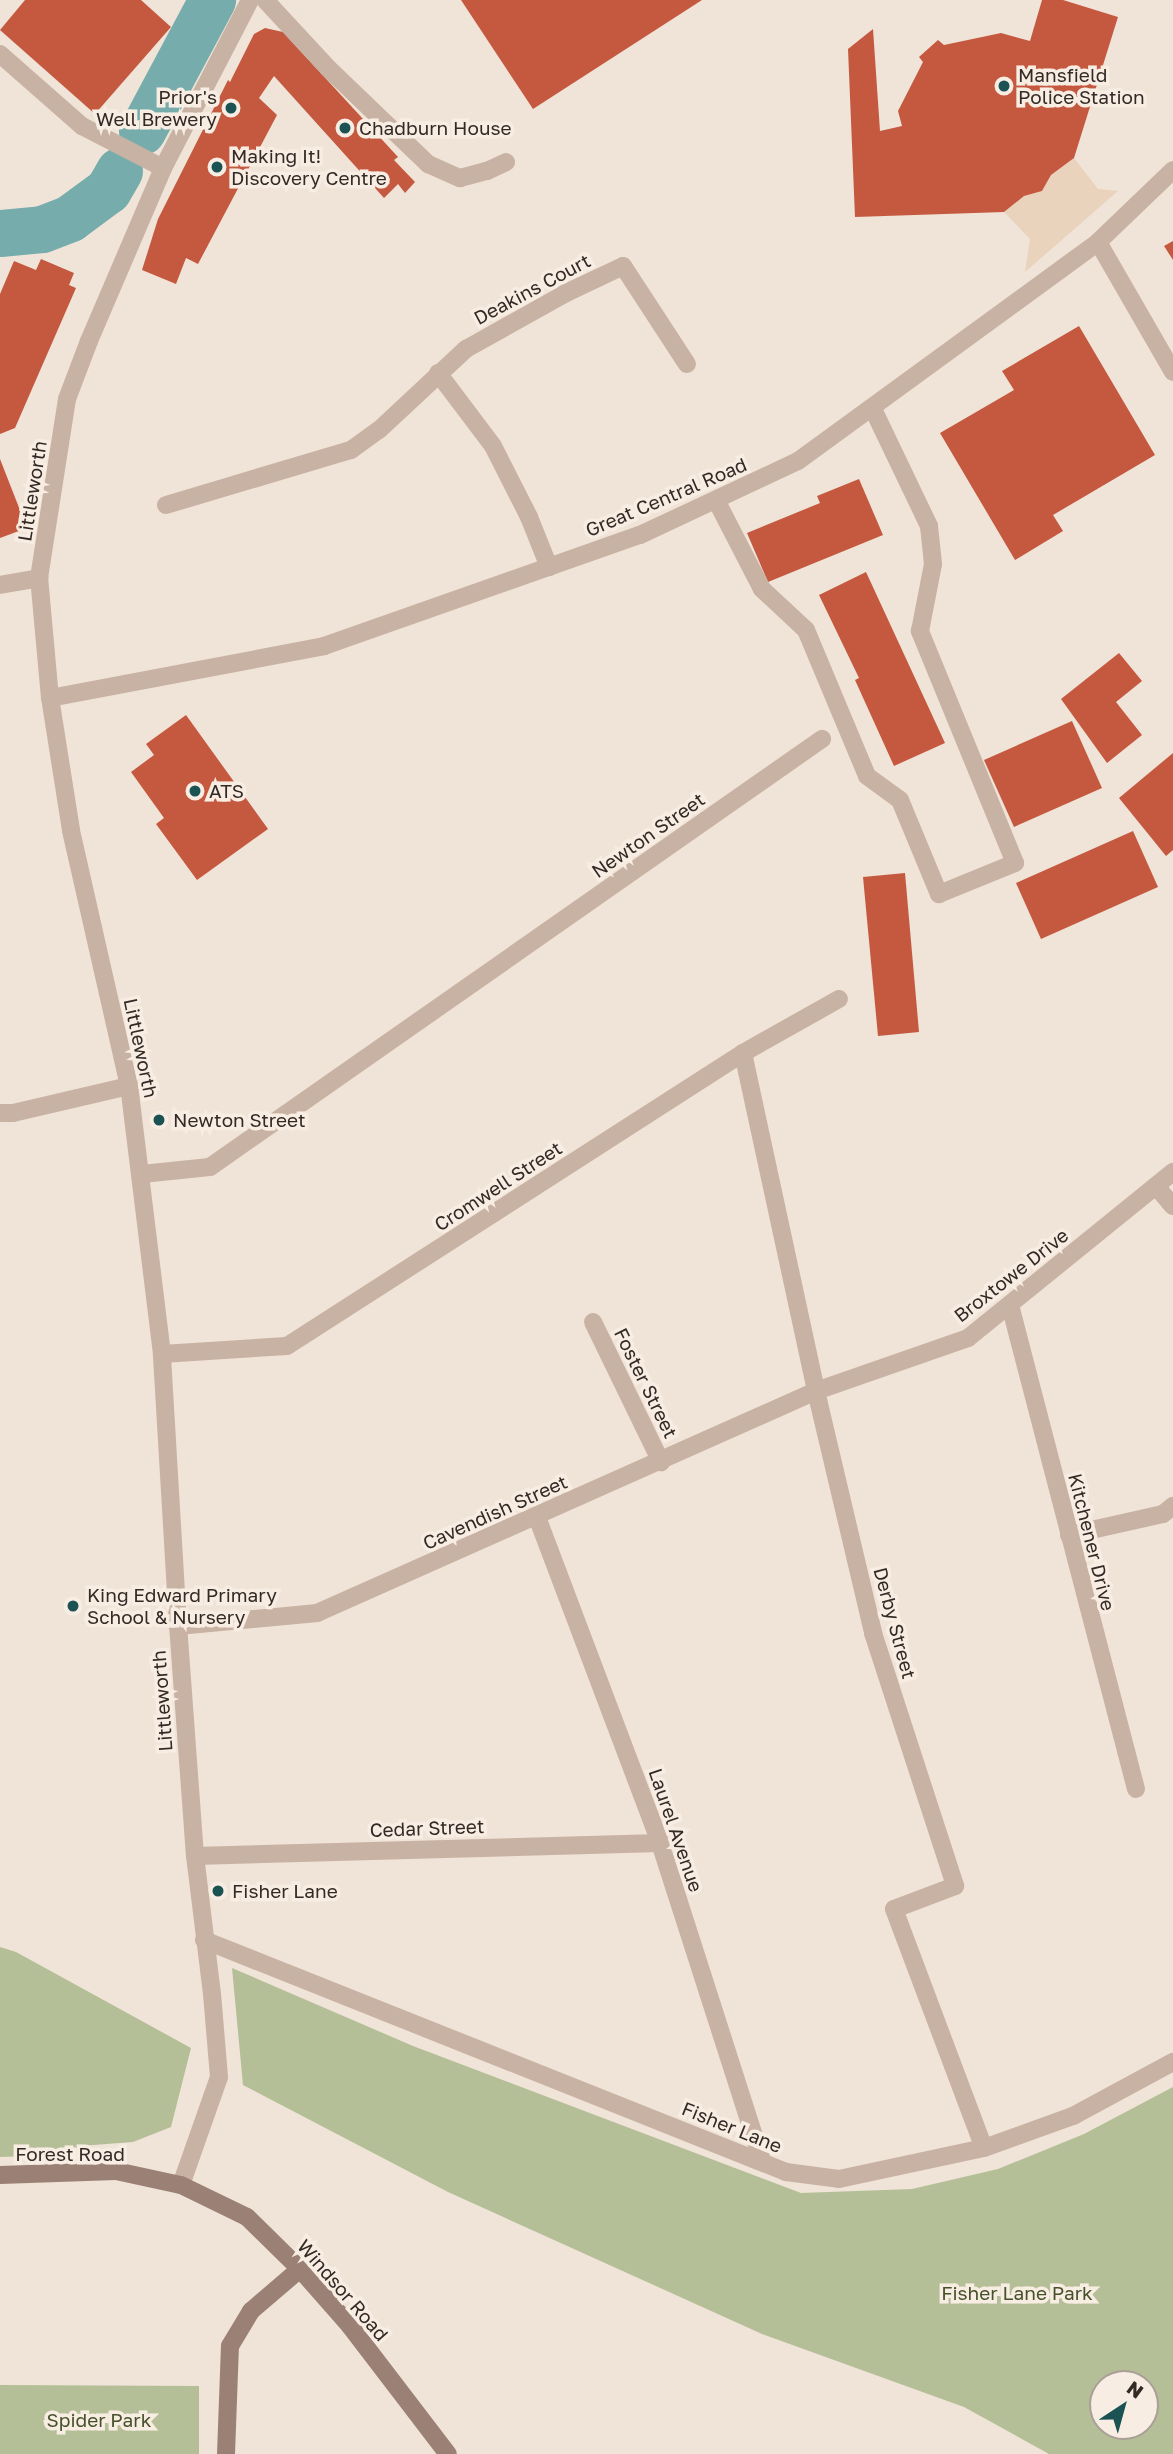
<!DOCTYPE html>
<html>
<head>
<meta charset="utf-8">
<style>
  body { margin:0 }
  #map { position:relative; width:1173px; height:2454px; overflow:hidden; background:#f0e3d7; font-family:"Golos Text",sans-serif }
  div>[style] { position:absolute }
  .green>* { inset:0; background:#b4bf97 }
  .plaza>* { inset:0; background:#e9d3bd }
  .river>* { height:47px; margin:-23.5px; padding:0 23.5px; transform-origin:23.5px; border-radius:23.5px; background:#76adac }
  .building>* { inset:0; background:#c55940 }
  .street>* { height:18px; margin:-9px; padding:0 9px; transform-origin:9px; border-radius:9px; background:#c8b2a3 }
  .secondary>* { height:18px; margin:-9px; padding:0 9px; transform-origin:9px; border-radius:9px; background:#9b8175 }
  .dots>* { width:19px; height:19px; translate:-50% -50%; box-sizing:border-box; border:4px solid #f8ede3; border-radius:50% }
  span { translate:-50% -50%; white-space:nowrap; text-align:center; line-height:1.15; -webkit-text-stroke:7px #f8ede3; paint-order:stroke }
  .poi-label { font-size:19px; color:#332925 }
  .left { translate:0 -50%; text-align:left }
  .right { translate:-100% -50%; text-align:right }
  .street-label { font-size:19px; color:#332925 }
  .park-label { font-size:19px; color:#455129 }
  .north { position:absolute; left:1089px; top:2370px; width:70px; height:70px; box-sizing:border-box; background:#f8ede3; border:2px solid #a99f97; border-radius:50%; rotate:36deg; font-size:19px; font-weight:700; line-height:28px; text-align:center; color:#332925 }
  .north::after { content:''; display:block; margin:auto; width:24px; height:32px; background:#1b5354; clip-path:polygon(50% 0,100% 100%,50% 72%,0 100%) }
</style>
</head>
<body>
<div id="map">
  <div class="green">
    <div style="clip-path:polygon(0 1947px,16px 1952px,191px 2048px,171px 2127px,133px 2142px,80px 2146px,66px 2155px,0 2157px)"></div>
    <div style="clip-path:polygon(evenodd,232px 1968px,413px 2046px,801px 2193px,912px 2189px,998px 2169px,1084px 2134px,1173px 2087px,1173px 2454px,1049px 2454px,964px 2407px,762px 2334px,448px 2192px,243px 2085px,232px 1968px,1103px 2384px,1145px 2384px,1145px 2426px,1103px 2426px,1103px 2384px)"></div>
    <div style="clip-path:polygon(0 2385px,199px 2386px,199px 2454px,0 2454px)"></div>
  </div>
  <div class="plaza">
    <div style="clip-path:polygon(1074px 158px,1098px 189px,1118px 191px,1025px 272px,1030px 239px,1004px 212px,1024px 196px,1042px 191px,1051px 175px)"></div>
  </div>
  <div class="river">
    <div style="left:142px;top:131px;width:149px;rotate:-61.9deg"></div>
    <div style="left:0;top:233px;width:42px;rotate:-5.4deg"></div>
    <div style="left:42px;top:229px;width:30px;rotate:-21deg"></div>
    <div style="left:70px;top:218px;width:47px;rotate:-36.4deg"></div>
    <div style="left:108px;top:190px;width:22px;rotate:-60deg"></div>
  </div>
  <div class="building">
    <div style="clip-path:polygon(25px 0,141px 0,171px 27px,95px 114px,0 30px)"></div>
    <div style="clip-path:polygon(461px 0,702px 0,533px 109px)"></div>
    <div style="clip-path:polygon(1042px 0,1063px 0,1118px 17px,1074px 158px,1051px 175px,1042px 191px,1024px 196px,1004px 212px,855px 217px,848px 49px,873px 29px,880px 131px,902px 126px,898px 111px,923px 62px,919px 57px,938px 40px,944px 45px,1001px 33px,1030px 41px)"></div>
    <div style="clip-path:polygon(265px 28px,283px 32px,398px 157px,394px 160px,415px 182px,405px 193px,398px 184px,384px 198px,274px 76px,259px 98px,277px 115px,198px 264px,186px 258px,176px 284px,142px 270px,158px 219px,228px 80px,230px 82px,254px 34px)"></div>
    <div style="clip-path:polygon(1173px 241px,1173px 260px,1164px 246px)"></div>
    <div style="clip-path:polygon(41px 259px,74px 273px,69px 285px,76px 288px,15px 428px,0 434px,0 294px,14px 261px,36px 270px)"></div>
    <div style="clip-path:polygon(1079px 326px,1155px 455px,1053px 515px,1063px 531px,1015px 560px,940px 433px,1014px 390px,1002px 371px)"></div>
    <div style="clip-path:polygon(0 459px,27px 528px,0 538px)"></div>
    <div style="clip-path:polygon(859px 479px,883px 535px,768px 582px,747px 533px,820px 503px,817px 496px)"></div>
    <div style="clip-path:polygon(866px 572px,945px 743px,894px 766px,855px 680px,859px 678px,819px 595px)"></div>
    <div style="clip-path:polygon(1119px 653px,1142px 681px,1116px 702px,1142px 735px,1107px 763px,1061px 699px)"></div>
    <div style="clip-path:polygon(186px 715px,268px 829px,197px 880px,156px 824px,164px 818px,131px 772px,154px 755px,146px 744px)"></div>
    <div style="clip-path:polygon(1072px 721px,1102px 788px,1014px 827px,984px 760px)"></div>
    <div style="clip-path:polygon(1173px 753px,1173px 850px,1166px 856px,1119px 798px)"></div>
    <div style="clip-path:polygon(1133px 831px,1158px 887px,1041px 939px,1016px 883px)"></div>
    <div style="clip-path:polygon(905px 873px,919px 1032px,878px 1036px,863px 877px)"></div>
  </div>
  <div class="street">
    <div style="left:265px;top:0;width:93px;rotate:47.2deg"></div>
    <div style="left:328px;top:68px;width:139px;rotate:43.8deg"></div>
    <div style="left:428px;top:164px;width:35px;rotate:24deg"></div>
    <div style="left:460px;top:178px;width:28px;rotate:-15deg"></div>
    <div style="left:487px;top:171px;width:21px;rotate:-25deg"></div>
    <div style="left:0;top:54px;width:109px;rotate:41.3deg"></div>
    <div style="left:82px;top:126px;width:91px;rotate:27.4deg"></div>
    <div style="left:1098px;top:242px;width:150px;rotate:60deg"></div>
    <div style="left:438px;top:373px;width:91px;rotate:53deg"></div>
    <div style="left:493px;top:446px;width:80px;rotate:63.1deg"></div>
    <div style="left:529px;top:517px;width:54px;rotate:68.2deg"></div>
    <div style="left:716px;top:500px;width:100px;rotate:62.7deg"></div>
    <div style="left:762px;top:589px;width:60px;rotate:43deg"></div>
    <div style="left:806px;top:630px;width:158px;rotate:67.3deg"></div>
    <div style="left:867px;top:776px;width:41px;rotate:36deg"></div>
    <div style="left:900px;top:800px;width:102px;rotate:67.5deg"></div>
    <div style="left:939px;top:894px;width:82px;rotate:-22.2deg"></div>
    <div style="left:1015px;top:863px;width:251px;rotate:-112.3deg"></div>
    <div style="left:920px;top:631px;width:68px;rotate:-79deg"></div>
    <div style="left:933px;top:564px;width:38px;rotate:-96deg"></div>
    <div style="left:929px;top:526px;width:130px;rotate:-115.6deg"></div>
    <div style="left:166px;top:505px;width:193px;rotate:-16.6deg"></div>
    <div style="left:351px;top:450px;width:34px;rotate:-36deg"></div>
    <div style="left:379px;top:430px;width:119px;rotate:-43deg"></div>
    <div style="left:466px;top:349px;width:115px;rotate:-29.2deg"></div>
    <div style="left:566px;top:293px;width:63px;rotate:-25.3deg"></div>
    <div style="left:623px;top:266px;width:117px;rotate:56.9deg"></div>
    <div style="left:0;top:585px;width:40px;rotate:-10deg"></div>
    <div style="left:50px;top:698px;width:279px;rotate:-10.7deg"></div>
    <div style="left:324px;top:646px;width:335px;rotate:-19.4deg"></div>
    <div style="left:640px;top:535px;width:174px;rotate:-25.1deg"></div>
    <div style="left:798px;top:461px;width:371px;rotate:-36.1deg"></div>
    <div style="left:1098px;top:242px;width:104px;rotate:-43.8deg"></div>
    <div style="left:743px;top:1053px;width:346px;rotate:77.8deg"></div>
    <div style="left:816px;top:1391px;width:249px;rotate:76.7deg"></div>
    <div style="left:873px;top:1633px;width:266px;rotate:72deg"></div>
    <div style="left:955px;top:1886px;width:65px;rotate:159.3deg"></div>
    <div style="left:894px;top:1909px;width:255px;rotate:69.4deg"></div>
    <div style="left:0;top:1113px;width:13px"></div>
    <div style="left:13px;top:1113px;width:119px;rotate:-13.1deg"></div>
    <div style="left:142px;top:1174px;width:68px;rotate:-5.9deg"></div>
    <div style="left:210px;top:1167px;width:747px;rotate:-34.97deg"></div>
    <div style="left:1156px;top:1186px;width:26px;rotate:50deg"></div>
    <div style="left:1010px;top:1305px;width:500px;rotate:75.41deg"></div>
    <div style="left:593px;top:1322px;width:156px;rotate:64.1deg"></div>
    <div style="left:162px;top:1354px;width:125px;rotate:-3.7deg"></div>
    <div style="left:287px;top:1346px;width:542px;rotate:-32.72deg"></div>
    <div style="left:743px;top:1053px;width:110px;rotate:-29.4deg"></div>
    <div style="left:537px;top:1517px;width:348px;rotate:69.3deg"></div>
    <div style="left:660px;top:1843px;width:334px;rotate:72.2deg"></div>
    <div style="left:1069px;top:1535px;width:96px;rotate:-12.6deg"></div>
    <div style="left:1163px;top:1514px;width:13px;rotate:-39deg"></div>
    <div style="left:178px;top:1626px;width:140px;rotate:-5.3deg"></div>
    <div style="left:317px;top:1613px;width:546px;rotate:-23.98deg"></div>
    <div style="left:816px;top:1391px;width:161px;rotate:-19.2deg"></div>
    <div style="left:968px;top:1338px;width:264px;rotate:-39deg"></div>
    <div style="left:195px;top:1856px;width:465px;rotate:-1.6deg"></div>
    <div style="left:204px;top:1940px;width:627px;rotate:21.73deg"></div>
    <div style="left:786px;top:2172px;width:53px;rotate:7.5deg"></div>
    <div style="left:839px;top:2179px;width:148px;rotate:-12.1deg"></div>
    <div style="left:984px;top:2148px;width:95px;rotate:-19.8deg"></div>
    <div style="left:1073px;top:2116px;width:114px;rotate:-28.4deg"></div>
    <div style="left:181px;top:2185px;width:114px;rotate:-70.6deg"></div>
    <div style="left:219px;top:2077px;width:83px;rotate:-94.8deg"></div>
    <div style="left:212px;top:1994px;width:139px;rotate:-97deg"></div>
    <div style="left:195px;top:1856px;width:231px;rotate:-94.2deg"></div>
    <div style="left:178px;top:1626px;width:272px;rotate:-93.4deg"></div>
    <div style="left:162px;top:1354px;width:270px;rotate:-97deg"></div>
    <div style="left:129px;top:1086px;width:262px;rotate:-102.8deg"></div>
    <div style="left:71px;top:830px;width:134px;rotate:-99deg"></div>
    <div style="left:50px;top:698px;width:121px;rotate:-95.2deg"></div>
    <div style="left:39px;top:578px;width:181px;rotate:-81.1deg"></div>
    <div style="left:67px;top:399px;width:62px;rotate:-69.2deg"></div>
    <div style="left:89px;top:341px;width:188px;rotate:-66.8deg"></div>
    <div style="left:163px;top:168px;width:189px;rotate:-62.6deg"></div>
  </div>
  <div class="secondary">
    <div style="left:0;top:2175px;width:116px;rotate:-2deg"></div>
    <div style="left:116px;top:2171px;width:66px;rotate:12.2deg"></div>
    <div style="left:181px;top:2185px;width:73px;rotate:25.9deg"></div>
    <div style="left:247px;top:2217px;width:74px;rotate:44.5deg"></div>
    <div style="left:300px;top:2269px;width:76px;rotate:48.7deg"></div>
    <div style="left:350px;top:2326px;width:161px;rotate:52.6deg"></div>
    <div style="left:226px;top:2454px;width:108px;rotate:-87.9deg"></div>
    <div style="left:230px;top:2346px;width:41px;rotate:-59deg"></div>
    <div style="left:251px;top:2311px;width:65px;rotate:-40.6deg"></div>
  </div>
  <div class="dots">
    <div style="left:1004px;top:86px;background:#1b5354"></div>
    <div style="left:231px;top:108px;background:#1b5354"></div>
    <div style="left:345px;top:128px;background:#1b5354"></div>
    <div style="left:217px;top:167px;background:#1b5354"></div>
    <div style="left:195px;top:791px;background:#1b5354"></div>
    <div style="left:159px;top:1120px;background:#1b5354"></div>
    <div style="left:73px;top:1606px;background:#1b5354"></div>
    <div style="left:218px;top:1891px;background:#1b5354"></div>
  </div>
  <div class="poi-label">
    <span class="left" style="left:1018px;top:86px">Mansfield<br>Police Station</span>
    <span class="right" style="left:217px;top:108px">Prior's<br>Well Brewery</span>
    <span class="left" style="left:359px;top:128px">Chadburn House</span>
    <span class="left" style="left:231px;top:167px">Making It!<br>Discovery Centre</span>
    <span class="left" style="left:209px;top:791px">ATS</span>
    <span class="left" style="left:173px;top:1120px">Newton Street</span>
    <span class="left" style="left:87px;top:1606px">King Edward Primary<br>School &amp; Nursery</span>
    <span class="left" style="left:232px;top:1891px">Fisher Lane</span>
  </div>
  <div class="street-label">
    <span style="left:532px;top:289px;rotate:-28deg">Deakins Court</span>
    <span style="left:32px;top:491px;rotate:-81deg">Littleworth</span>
    <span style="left:666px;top:497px;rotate:-23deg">Great Central Road</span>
    <span style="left:648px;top:835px;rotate:-35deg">Newton Street</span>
    <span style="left:141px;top:1048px;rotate:78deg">Littleworth</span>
    <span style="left:498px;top:1186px;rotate:-33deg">Cromwell Street</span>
    <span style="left:1011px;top:1275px;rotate:-38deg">Broxtowe Drive</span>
    <span style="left:646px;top:1383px;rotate:64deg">Foster Street</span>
    <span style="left:495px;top:1512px;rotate:-24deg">Cavendish Street</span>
    <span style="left:1092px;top:1542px;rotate:76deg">Kitchener Drive</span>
    <span style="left:895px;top:1623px;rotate:75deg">Derby Street</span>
    <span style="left:162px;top:1701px;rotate:-94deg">Littleworth</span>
    <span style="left:427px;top:1828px;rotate:-2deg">Cedar Street</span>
    <span style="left:676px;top:1830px;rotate:71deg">Laurel Avenue</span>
    <span style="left:732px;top:2127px;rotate:22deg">Fisher Lane</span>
    <span style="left:70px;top:2154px">Forest Road</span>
    <span style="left:343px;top:2290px;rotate:49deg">Windsor Road</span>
  </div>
  <div class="park-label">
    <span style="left:1017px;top:2293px">Fisher Lane Park</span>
    <span style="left:99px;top:2420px">Spider Park</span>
  </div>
  <div class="north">N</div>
</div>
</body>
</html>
